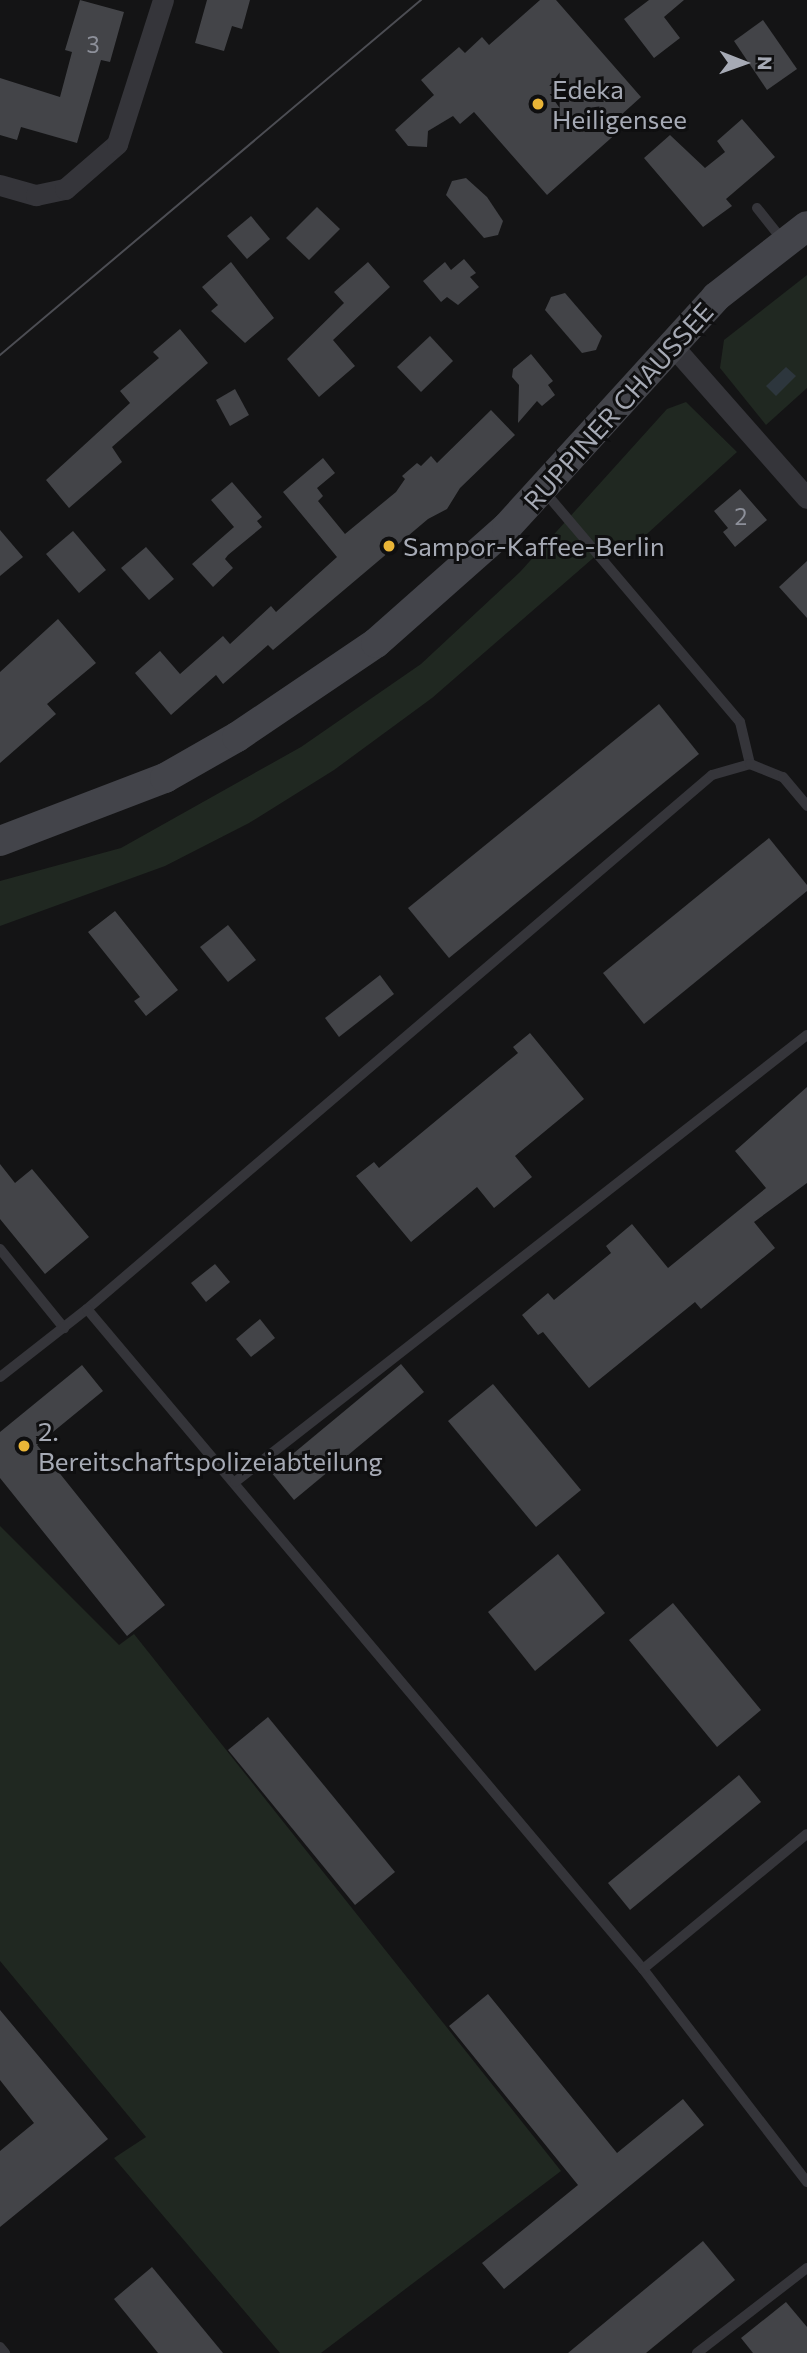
<!DOCTYPE html>
<html>
<head>
<meta charset="utf-8">
<style>
  body { margin:0 }
  #map { position:relative; width:807px; height:2353px; overflow:hidden; background:#141415; font-family:Commissioner,sans-serif }
  div>[style] { position:absolute }
  .green>* { inset:0; background:#202821 }
  .water>* { inset:0; background:#2d363d }
  .building>* { inset:0; background:#434448 }
  .service>* { height:10px; margin:-5px; padding:0 5px; transform-origin:5px; border-radius:5px; background:#35353a }
  .minor>* { height:21px; margin:-10.5px; padding:0 10.5px; transform-origin:10.5px; border-radius:10.5px; background:#35353a }
  .secondary>* { height:30px; margin:-15px; padding:0 15px; transform-origin:15px; border-radius:15px; background:#43444a }
  .tram>* { height:2px; margin:-1px; padding:0 1px; transform-origin:1px; border-radius:1px; background:#4c4d53 }
  .dots>* { width:19px; height:19px; translate:-50% -50%; box-sizing:border-box; border:4px solid #0f0f10; border-radius:50% }
  span { translate:-50% -50%; white-space:nowrap; text-align:center; line-height:1.15; -webkit-text-stroke:6px #0f0f10; paint-order:stroke }
  .number-label { font-size:23px; color:#8d909a }
  .number-label span { -webkit-text-stroke-width:0 }
  .poi-label { font-size:26px; color:#a6aab5 }
  .left { translate:0 -50%; text-align:left }
  .street-label { font-size:26px; color:#a6aab5 }
  .north { position:absolute; left:709px; top:28px; width:70px; height:70px; -webkit-text-stroke:5px #0f0f10; paint-order:stroke; rotate:91deg; font-size:19px; font-weight:700; line-height:28px; text-align:center; color:#a6aab5 }
  .north::after { content:''; display:block; margin:auto; width:24px; height:32px; background:#a6aab5; clip-path:polygon(50% 0,100% 100%,50% 72%,0 100%) }
</style>
</head>
<body>
<div id="map">
  <div class="green">
    <div style="clip-path:polygon(807px 275px,807px 388px,766px 425px,720px 368px,724px 340px)"></div>
    <div style="clip-path:polygon(686px 402px,737px 452px,626px 553px,614px 540px,432px 698px,334px 770px,249px 823px,165px 866px,0 926px,0 881px,121px 848px,301px 747px,421px 664px,520px 572px,667px 409px)"></div>
    <div style="clip-path:polygon(0 1526px,119px 1645px,134px 1634px,561px 2171px,321px 2353px,280px 2353px,114px 2158px,146px 2137px,0 1961px)"></div>
  </div>
  <div class="water">
    <div style="clip-path:polygon(786px 367px,796px 376px,776px 396px,766px 386px)"></div>
  </div>
  <div class="building">
    <div style="clip-path:polygon(80px 0,124px 12px,110px 62px,101px 60px,77px 143px,21px 127px,17px 140px,0 135px,0 78px,60px 97px,72px 52px,65px 50px)"></div>
    <div style="clip-path:polygon(207px 0,250px 0,242px 29px,232px 26px,224px 51px,195px 43px)"></div>
    <div style="clip-path:polygon(540px 0,556px 0,641px 97px,621px 115px,628px 123px,547px 195px,474px 112px,460px 124px,453px 116px,428px 131px,427px 147px,408px 146px,395px 130px,434px 95px,421px 80px,459px 47px,465px 53px,482px 37px,489px 45px)"></div>
    <div style="clip-path:polygon(649px 0,684px 0,664px 17px,680px 38px,654px 58px,624px 19px)"></div>
    <div style="clip-path:polygon(763px 20px,797px 69px,767px 90px,734px 41px)"></div>
    <div style="clip-path:polygon(742px 119px,775px 157px,726px 199px,732px 206px,703px 227px,644px 158px,670px 135px,705px 168px,725px 152px,717px 141px)"></div>
    <div style="clip-path:polygon(466px 178px,487px 197px,503px 221px,498px 235px,484px 238px,446px 195px,452px 181px)"></div>
    <div style="clip-path:polygon(317px 207px,340px 229px,309px 260px,286px 238px)"></div>
    <div style="clip-path:polygon(251px 216px,270px 239px,247px 259px,227px 236px)"></div>
    <div style="clip-path:polygon(464px 259px,476px 273px,470px 277px,479px 287px,458px 305px,447px 297px,441px 302px,423px 281px,445px 262px,451px 270px)"></div>
    <div style="clip-path:polygon(231px 262px,274px 318px,245px 343px,211px 311px,218px 305px,202px 287px)"></div>
    <div style="clip-path:polygon(368px 262px,390px 287px,333px 340px,355px 366px,319px 397px,287px 359px,344px 303px,334px 292px)"></div>
    <div style="clip-path:polygon(565px 293px,602px 336px,596px 350px,582px 353px,545px 310px,551px 297px)"></div>
    <div style="clip-path:polygon(180px 329px,208px 363px,112px 447px,122px 462px,69px 508px,46px 480px,130px 403px,120px 391px,159px 358px,153px 352px)"></div>
    <div style="clip-path:polygon(430px 336px,453px 361px,421px 392px,397px 367px)"></div>
    <div style="clip-path:polygon(531px 354px,553px 381px,548px 385px,555px 395px,542px 406px,537px 401px,518px 423px,519px 385px,512px 377px,513px 369px)"></div>
    <div style="clip-path:polygon(235px 389px,249px 415px,230px 426px,216px 400px)"></div>
    <div style="clip-path:polygon(491px 410px,515px 435px,460px 488px,447px 509px,428px 519px,273px 650px,268px 645px,223px 684px,216px 675px,171px 715px,135px 673px,160px 651px,180px 674px,223px 636px,230px 644px,271px 606px,276px 612px,337px 557px,283px 492px,323px 458px,335px 473px,317px 488px,323px 496px,318px 501px,345px 534px,396px 492px,405px 479px,402px 476px,417px 463px,421px 466px,431px 456px,437px 463px)"></div>
    <div style="clip-path:polygon(232px 482px,262px 517px,257px 521px,262px 527px,228px 555px,225px 559px,233px 568px,213px 587px,192px 564px,234px 527px,211px 500px)"></div>
    <div style="clip-path:polygon(740px 489px,767px 520px,735px 547px,723px 532px,728px 528px,714px 511px)"></div>
    <div style="clip-path:polygon(0 530px,23px 557px,0 576px)"></div>
    <div style="clip-path:polygon(73px 531px,106px 570px,79px 593px,46px 554px)"></div>
    <div style="clip-path:polygon(146px 547px,174px 579px,149px 600px,121px 568px)"></div>
    <div style="clip-path:polygon(807px 561px,807px 618px,779px 587px)"></div>
    <div style="clip-path:polygon(58px 619px,96px 663px,47px 704px,56px 714px,0 763px,0 672px)"></div>
    <div style="clip-path:polygon(659px 704px,699px 754px,449px 958px,408px 908px)"></div>
    <div style="clip-path:polygon(769px 838px,807px 885px,807px 891px,644px 1024px,603px 973px)"></div>
    <div style="clip-path:polygon(115px 911px,178px 990px,146px 1016px,134px 1001px,140px 997px,88px 932px)"></div>
    <div style="clip-path:polygon(228px 925px,256px 960px,228px 982px,200px 947px)"></div>
    <div style="clip-path:polygon(380px 975px,394px 994px,339px 1037px,325px 1018px)"></div>
    <div style="clip-path:polygon(530px 1033px,584px 1099px,515px 1156px,532px 1177px,494px 1208px,477px 1187px,411px 1242px,356px 1176px,374px 1162px,379px 1168px,518px 1053px,513px 1047px)"></div>
    <div style="clip-path:polygon(807px 1087px,807px 1183px,754px 1222px,775px 1248px,701px 1309px,695px 1302px,589px 1388px,543px 1332px,538px 1335px,522px 1315px,548px 1293px,554px 1300px,611px 1253px,606px 1246px,632px 1224px,668px 1268px,766px 1188px,735px 1151px)"></div>
    <div style="clip-path:polygon(0 1164px,15px 1183px,32px 1169px,89px 1237px,45px 1274px,0 1219px)"></div>
    <div style="clip-path:polygon(215px 1264px,230px 1282px,206px 1302px,191px 1283px)"></div>
    <div style="clip-path:polygon(260px 1319px,275px 1338px,251px 1357px,236px 1339px)"></div>
    <div style="clip-path:polygon(401px 1364px,424px 1392px,294px 1500px,271px 1472px)"></div>
    <div style="clip-path:polygon(82px 1365px,103px 1391px,37px 1445px,165px 1605px,127px 1636px,0 1478px,0 1432px)"></div>
    <div style="clip-path:polygon(493px 1384px,581px 1490px,536px 1527px,448px 1421px)"></div>
    <div style="clip-path:polygon(558px 1554px,605px 1613px,535px 1671px,488px 1612px)"></div>
    <div style="clip-path:polygon(673px 1603px,761px 1710px,717px 1747px,629px 1640px)"></div>
    <div style="clip-path:polygon(268px 1717px,395px 1872px,355px 1905px,228px 1750px)"></div>
    <div style="clip-path:polygon(739px 1775px,761px 1802px,630px 1910px,608px 1883px)"></div>
    <div style="clip-path:polygon(488px 1994px,617px 2153px,683px 2099px,704px 2125px,504px 2289px,482px 2263px,578px 2185px,449px 2026px)"></div>
    <div style="clip-path:polygon(0 2010px,108px 2139px,0 2227px,0 2151px,34px 2123px,0 2080px)"></div>
    <div style="clip-path:polygon(703px 2241px,735px 2280px,646px 2353px,568px 2353px)"></div>
    <div style="clip-path:polygon(152px 2267px,223px 2353px,158px 2353px,114px 2299px)"></div>
    <div style="clip-path:polygon(786px 2302px,807px 2327px,807px 2353px,753px 2353px,741px 2338px)"></div>
  </div>
  <div class="service">
    <div style="left:757px;top:208px;width:43px;rotate:51.5deg"></div>
    <div style="left:544px;top:491px;width:303px;rotate:49.7deg"></div>
    <div style="left:740px;top:722px;width:43px;rotate:76.6deg"></div>
    <div style="left:0;top:1249px;width:102px;rotate:51deg"></div>
    <div style="left:87px;top:1309px;width:822px;rotate:-40.51deg"></div>
    <div style="left:712px;top:775px;width:40px;rotate:-16deg"></div>
    <div style="left:750px;top:764px;width:35px;rotate:22deg"></div>
    <div style="left:783px;top:777px;width:38px;rotate:50deg"></div>
    <div style="left:0;top:1377px;width:110px;rotate:-38deg"></div>
    <div style="left:87px;top:1309px;width:863px;rotate:49.89deg"></div>
    <div style="left:643px;top:1969px;width:269px;rotate:52.4deg"></div>
    <div style="left:235px;top:1482px;width:726px;rotate:-38.01deg"></div>
    <div style="left:643px;top:1969px;width:212px;rotate:-39.5deg"></div>
    <div style="left:0;top:2347px;width:8px;rotate:50deg"></div>
    <div style="left:697px;top:2353px;width:139px;rotate:-37.7deg"></div>
  </div>
  <div class="minor">
    <div style="left:0;top:185px;width:37px;rotate:16deg"></div>
    <div style="left:36px;top:195px;width:30px;rotate:-12deg"></div>
    <div style="left:65px;top:189px;width:69px;rotate:-40.9deg"></div>
    <div style="left:117px;top:144px;width:151px;rotate:-72.3deg"></div>
    <div style="left:671px;top:344px;width:205px;rotate:48.6deg"></div>
  </div>
  <div class="secondary">
    <div style="left:0;top:841px;width:177px;rotate:-20.9deg"></div>
    <div style="left:165px;top:778px;width:83px;rotate:-29.7deg"></div>
    <div style="left:237px;top:737px;width:168px;rotate:-34.1deg"></div>
    <div style="left:376px;top:643px;width:175px;rotate:-41.5deg"></div>
    <div style="left:507px;top:527px;width:311px;rotate:-47.7deg"></div>
    <div style="left:716px;top:297px;width:115px;rotate:-38deg"></div>
  </div>
  <div class="tram">
    <div style="left:0;top:355px;width:551px;rotate:-40.14deg"></div>
  </div>
  <div class="dots">
    <div style="left:538px;top:104px;background:#eab537"></div>
    <div style="left:389px;top:546px;background:#eab537"></div>
    <div style="left:24px;top:1446px;background:#eab537"></div>
  </div>
  <div class="number-label">
    <span style="left:93px;top:44px">3</span>
    <span style="left:741px;top:516px">2</span>
  </div>
  <div class="poi-label">
    <span class="left" style="left:552px;top:104px">Edeka<br>Heiligensee</span>
    <span class="left" style="left:403px;top:546px">Sampor-Kaffee-Berlin</span>
    <span class="left" style="left:38px;top:1446px">2.<br>Bereitschaftspolizeiabteilung</span>
  </div>
  <div class="street-label">
    <span style="left:618px;top:406px;rotate:-48deg">RUPPINER CHAUSSEE</span>
  </div>
  <div class="north">N</div>
</div>
</body>
</html>
